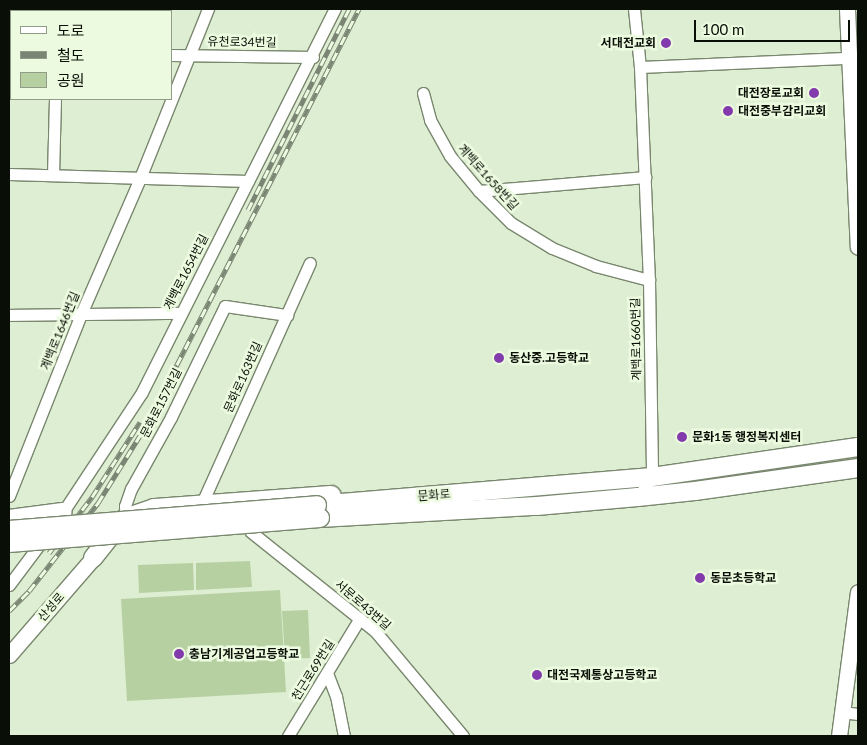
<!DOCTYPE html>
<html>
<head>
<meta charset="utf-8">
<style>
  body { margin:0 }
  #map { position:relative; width:867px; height:745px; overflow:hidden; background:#deeed2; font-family:Lato,"Noto Sans KR",sans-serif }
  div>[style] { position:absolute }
  .green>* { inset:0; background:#b7d0a2 }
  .roads { filter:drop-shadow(1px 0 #79876e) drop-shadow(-1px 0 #79876e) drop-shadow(0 1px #79876e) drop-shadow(0 -1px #79876e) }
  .minor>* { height:11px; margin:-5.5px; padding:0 5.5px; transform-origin:5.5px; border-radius:5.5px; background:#fff }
  .secondary>* { height:15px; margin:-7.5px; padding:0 7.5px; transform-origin:7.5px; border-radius:7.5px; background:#fff }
  .primary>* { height:18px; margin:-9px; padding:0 9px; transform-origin:9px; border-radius:9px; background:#fff }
  .rail>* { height:5px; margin-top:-2.5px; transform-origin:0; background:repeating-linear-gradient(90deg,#ecfbdf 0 9px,#7a8573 0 18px); box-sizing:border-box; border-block:1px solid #7a8573 }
  .bridges { filter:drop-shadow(1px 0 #79876e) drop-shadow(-1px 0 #79876e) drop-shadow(0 1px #79876e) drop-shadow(0 -1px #79876e) }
  .primary-bridge>* { height:18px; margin:-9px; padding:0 9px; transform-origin:9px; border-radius:9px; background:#fff }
  .dots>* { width:14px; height:14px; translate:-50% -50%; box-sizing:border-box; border:2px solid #ecfbdf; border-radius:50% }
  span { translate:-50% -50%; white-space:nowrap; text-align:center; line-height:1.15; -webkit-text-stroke:5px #ecfbdf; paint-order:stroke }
  .street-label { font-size:12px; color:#090e06 }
  .poi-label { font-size:12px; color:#090e06; font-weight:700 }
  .right { translate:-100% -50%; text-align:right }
  .left { translate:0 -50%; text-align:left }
  .frame { position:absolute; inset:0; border:10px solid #090e06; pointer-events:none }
  .legend { position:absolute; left:10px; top:10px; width:162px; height:90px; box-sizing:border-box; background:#ecfbdf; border:1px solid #919c88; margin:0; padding:6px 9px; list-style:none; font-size:15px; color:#090e06 }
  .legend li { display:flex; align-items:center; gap:10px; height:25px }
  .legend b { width:25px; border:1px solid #919c88 }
  .scale { position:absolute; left:694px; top:20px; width:156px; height:22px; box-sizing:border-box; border:2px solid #090e06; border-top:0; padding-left:6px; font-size:15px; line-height:18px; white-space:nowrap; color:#090e06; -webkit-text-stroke:4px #ecfbdf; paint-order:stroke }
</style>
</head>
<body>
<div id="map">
  <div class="green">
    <div style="clip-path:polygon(250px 561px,252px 587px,196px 590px,196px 563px)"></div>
    <div style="clip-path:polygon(193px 563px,194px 590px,139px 593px,138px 565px)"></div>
    <div style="clip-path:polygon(280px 590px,286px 692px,127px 701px,121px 599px)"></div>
    <div style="clip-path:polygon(308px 610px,310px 658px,285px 659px,282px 611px)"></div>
  </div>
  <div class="roads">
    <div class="minor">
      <div style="left:634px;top:9px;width:58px;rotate:84.1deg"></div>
      <div style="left:640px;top:67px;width:213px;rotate:87.6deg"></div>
      <div style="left:649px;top:280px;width:197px;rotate:89.1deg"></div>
      <div style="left:652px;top:477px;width:24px;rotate:125deg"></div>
      <div style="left:131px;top:11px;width:2px;rotate:-90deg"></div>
      <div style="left:171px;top:55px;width:142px;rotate:0.8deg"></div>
      <div style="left:9px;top:56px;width:2px"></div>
      <div style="left:640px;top:67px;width:210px;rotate:-2.5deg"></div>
      <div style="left:423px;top:93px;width:28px;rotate:75deg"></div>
      <div style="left:430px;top:120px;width:41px;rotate:60.9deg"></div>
      <div style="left:450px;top:156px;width:45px;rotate:50.4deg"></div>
      <div style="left:479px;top:191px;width:45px;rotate:45deg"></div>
      <div style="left:511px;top:223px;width:48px;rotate:31.4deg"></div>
      <div style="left:552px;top:248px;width:48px;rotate:22.2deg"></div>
      <div style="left:596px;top:266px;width:55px;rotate:14.8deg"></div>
      <div style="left:9px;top:174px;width:239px;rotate:1.7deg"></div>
      <div style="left:53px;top:175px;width:76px;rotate:-88.5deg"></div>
      <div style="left:479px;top:191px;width:167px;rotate:-4.8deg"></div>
      <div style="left:9px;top:315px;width:171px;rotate:-0.7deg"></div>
      <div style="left:9px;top:496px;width:196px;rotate:-68.4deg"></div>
      <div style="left:81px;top:314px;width:148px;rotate:-66.5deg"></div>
      <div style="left:140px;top:178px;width:182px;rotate:-68.1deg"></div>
      <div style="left:202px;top:503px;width:263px;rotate:-65.8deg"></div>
      <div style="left:59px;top:518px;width:151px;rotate:-56.6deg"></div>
      <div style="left:142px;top:392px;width:429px;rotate:-63.3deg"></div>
      <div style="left:127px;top:523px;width:17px;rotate:-97deg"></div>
      <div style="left:125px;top:506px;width:18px;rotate:-71deg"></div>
      <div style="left:131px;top:489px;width:82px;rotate:-60.9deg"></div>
      <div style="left:171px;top:417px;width:123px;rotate:-64.1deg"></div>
      <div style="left:225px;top:306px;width:63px;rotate:8.3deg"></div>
      <div style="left:251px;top:532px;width:159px;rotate:38.6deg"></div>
      <div style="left:375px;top:631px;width:137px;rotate:50deg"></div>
      <div style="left:9px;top:585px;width:60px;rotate:-53.1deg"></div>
      <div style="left:327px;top:673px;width:25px;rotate:69deg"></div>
      <div style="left:336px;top:696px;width:41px;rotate:78.7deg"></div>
      <div style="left:842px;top:712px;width:16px;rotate:7deg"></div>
      <div style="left:288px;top:736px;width:138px;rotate:-58.6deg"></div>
    </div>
    <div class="secondary">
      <div style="left:847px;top:9px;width:238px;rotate:87.4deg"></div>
      <div style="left:9px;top:655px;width:128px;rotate:-49.1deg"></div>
      <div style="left:839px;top:736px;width:145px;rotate:-82.5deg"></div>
    </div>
    <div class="primary">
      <div style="left:317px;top:505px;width:336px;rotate:-4.8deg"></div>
      <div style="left:652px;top:477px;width:208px;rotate:-8.3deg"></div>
      <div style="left:320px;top:518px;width:217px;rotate:-3.2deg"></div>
      <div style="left:537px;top:506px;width:101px;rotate:-5.1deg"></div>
      <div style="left:638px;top:497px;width:57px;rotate:-6deg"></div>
      <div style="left:695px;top:491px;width:165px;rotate:-8deg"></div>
      <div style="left:9px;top:519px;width:54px;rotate:-7.4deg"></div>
      <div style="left:93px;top:558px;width:51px;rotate:-51.3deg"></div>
      <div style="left:125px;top:518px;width:31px;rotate:-19deg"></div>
      <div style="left:154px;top:508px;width:178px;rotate:-4.2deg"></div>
    </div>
  </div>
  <div class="rail">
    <div style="left:248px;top:210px;width:225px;rotate:-63.3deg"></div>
    <div style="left:49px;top:553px;width:71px;rotate:-52.5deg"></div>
    <div style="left:92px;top:497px;width:89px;rotate:-57.4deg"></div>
    <div style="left:9px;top:611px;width:28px;rotate:-45deg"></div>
    <div style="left:29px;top:591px;width:112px;rotate:-51.9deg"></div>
    <div style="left:98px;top:503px;width:87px;rotate:-58.1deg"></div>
    <div style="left:144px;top:429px;width:472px;rotate:-62.9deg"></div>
  </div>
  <div class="bridges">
    <div class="primary-bridge">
      <div style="left:9px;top:530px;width:309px;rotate:-4.6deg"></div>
      <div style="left:9px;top:543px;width:312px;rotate:-4.6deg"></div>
    </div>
  </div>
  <div class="dots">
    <div style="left:666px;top:43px;background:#833aac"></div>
    <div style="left:814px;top:93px;background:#833aac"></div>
    <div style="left:728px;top:111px;background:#833aac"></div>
    <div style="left:499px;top:358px;background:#833aac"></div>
    <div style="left:682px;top:437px;background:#833aac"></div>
    <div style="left:700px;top:578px;background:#833aac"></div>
    <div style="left:179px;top:654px;background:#833aac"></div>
    <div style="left:537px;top:675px;background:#833aac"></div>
  </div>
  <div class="street-label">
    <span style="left:242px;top:42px;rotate:1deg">유천로34번길</span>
    <span style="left:488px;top:177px;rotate:48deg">계백로1658번길</span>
    <span style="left:186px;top:272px;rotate:-63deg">계백로1654번길</span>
    <span style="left:60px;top:331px;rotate:-68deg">계백로1646번길</span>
    <span style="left:636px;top:339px;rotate:-91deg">계백로1660번길</span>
    <span style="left:243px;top:377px;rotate:-66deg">문화로163번길</span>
    <span style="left:161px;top:403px;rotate:-63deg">문화로157번길</span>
    <span style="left:434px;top:495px;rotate:-5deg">문화로</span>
    <span style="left:363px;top:605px;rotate:41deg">서문로43번길</span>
    <span style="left:51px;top:607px;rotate:-49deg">산성로</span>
    <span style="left:313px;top:670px;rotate:-58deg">천근로69번길</span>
  </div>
  <div class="poi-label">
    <span class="right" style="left:656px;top:43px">서대전교회</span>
    <span class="right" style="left:804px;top:93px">대전장로교회</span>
    <span class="left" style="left:738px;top:111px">대전중부감리교회</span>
    <span class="left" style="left:509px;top:358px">동산중.고등학교</span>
    <span class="left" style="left:692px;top:437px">문화1동 행정복지센터</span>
    <span class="left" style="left:710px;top:578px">동문초등학교</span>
    <span class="left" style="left:189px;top:654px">충남기계공업고등학교</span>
    <span class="left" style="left:547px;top:675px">대전국제통상고등학교</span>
  </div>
  <div class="frame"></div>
  <ul class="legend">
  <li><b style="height:6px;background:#fff"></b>도로</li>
  <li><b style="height:6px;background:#7a8573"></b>철도</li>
  <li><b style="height:14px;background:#b7d0a2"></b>공원</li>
  </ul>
  <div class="scale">100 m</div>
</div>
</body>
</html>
